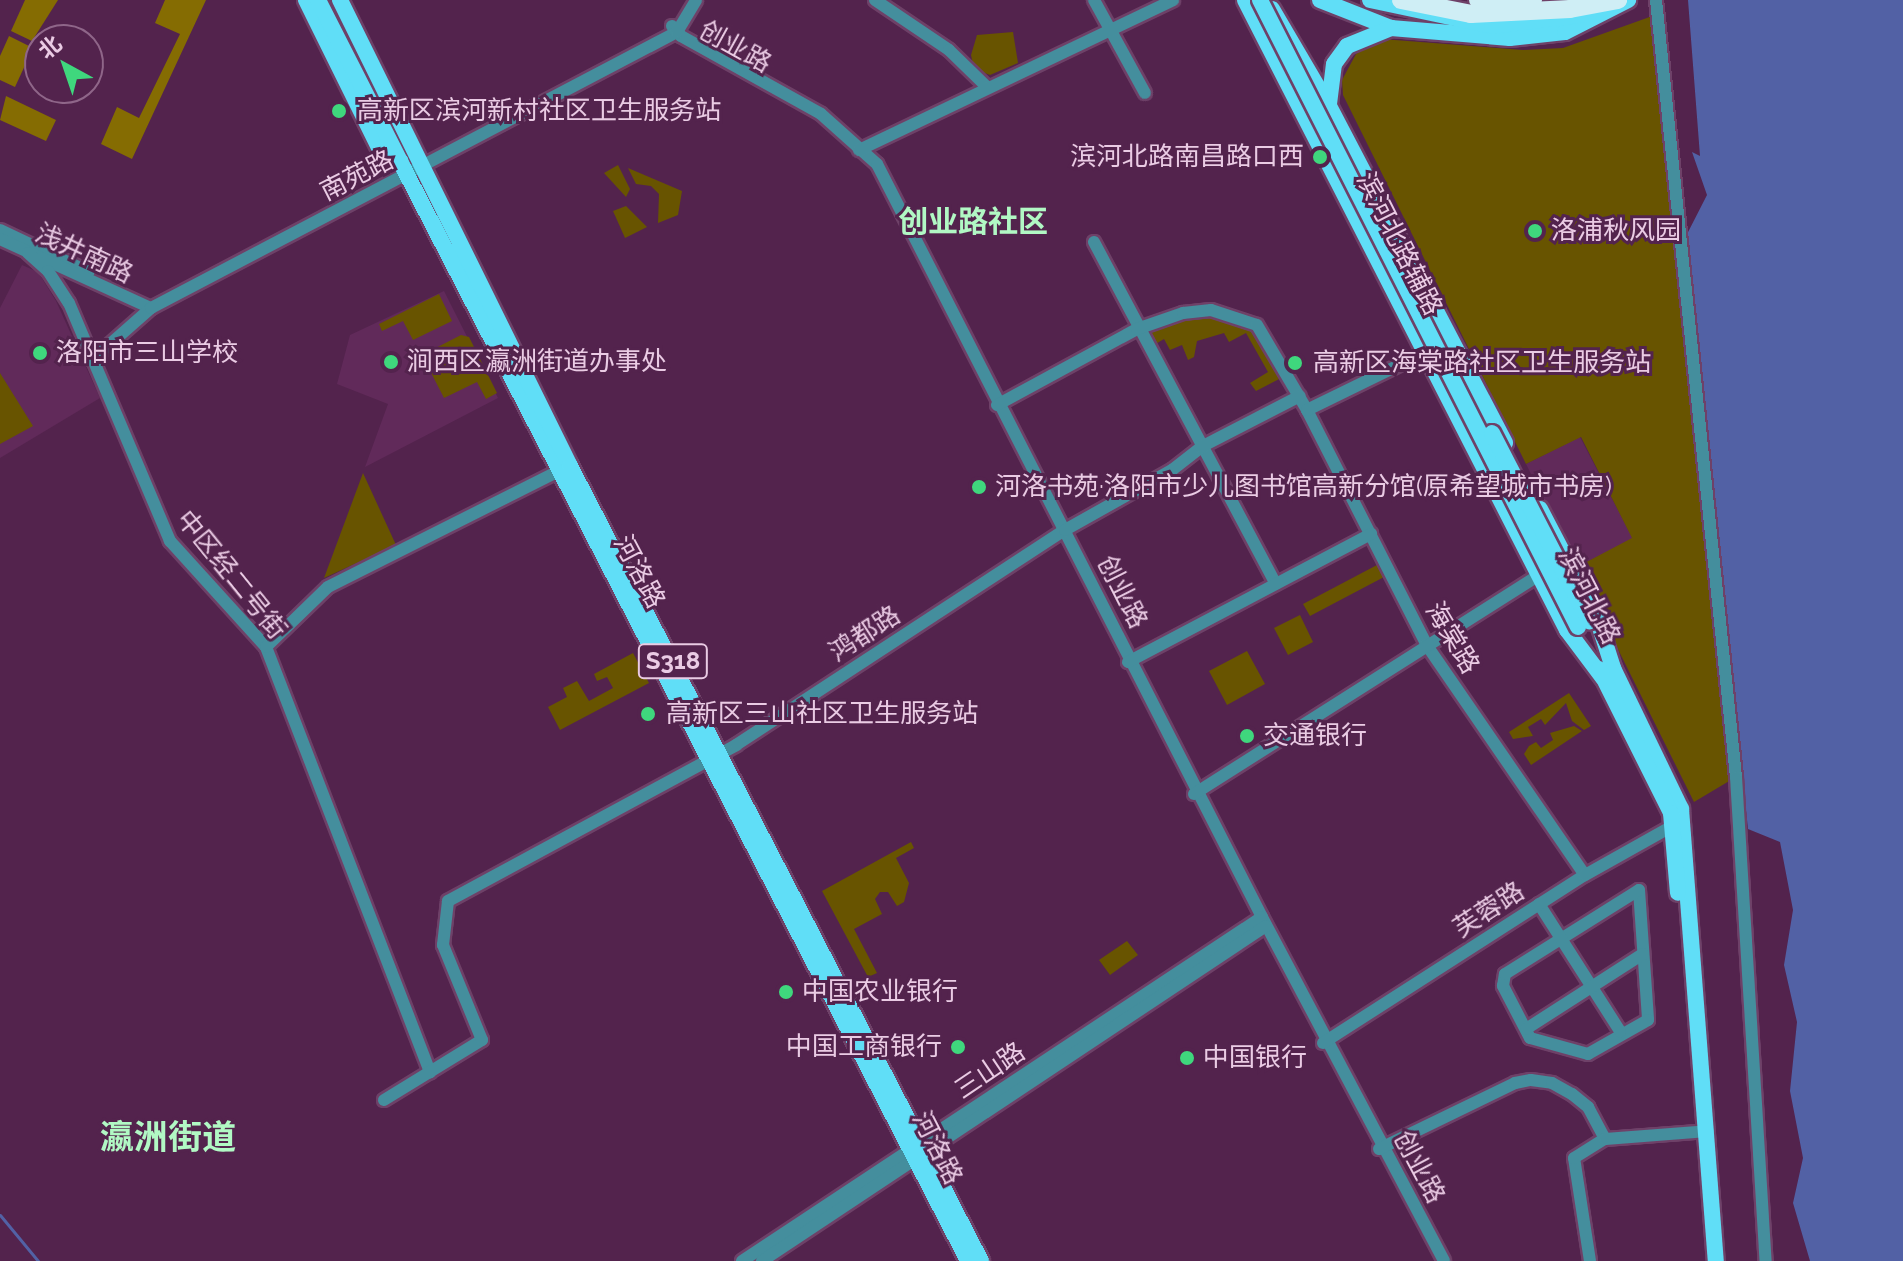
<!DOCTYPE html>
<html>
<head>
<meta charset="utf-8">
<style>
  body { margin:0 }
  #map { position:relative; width:1903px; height:1261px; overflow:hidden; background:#53234d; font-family:Raleway,"Noto Sans SC",sans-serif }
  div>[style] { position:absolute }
  .built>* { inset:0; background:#612a5a }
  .green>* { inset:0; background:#685400 }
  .forest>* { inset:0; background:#856c02 }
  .water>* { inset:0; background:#5261a5 }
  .stream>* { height:3px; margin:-1.5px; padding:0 1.5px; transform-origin:1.5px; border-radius:1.5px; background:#5261a5 }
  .roads { filter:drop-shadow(2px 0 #6e4168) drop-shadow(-2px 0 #6e4168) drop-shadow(0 2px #6e4168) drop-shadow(0 -2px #6e4168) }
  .minor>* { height:12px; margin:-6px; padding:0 6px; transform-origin:6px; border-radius:6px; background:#448e9d }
  .major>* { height:16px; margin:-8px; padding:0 8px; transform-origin:8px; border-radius:8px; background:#60def7 }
  .highway>* { height:18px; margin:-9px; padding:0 9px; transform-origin:9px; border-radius:9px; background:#cfeef5 }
  .bridges { filter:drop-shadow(2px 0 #6e4168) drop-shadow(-2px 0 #6e4168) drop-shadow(0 2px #6e4168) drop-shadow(0 -2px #6e4168) }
  .major-bridge>* { height:16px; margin:-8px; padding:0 8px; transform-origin:8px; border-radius:8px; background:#60def7 }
  .dots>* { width:22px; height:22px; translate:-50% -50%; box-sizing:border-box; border:4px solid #53234d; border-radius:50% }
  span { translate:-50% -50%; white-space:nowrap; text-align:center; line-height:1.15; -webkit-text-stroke:6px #53234d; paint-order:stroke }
  .shield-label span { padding:2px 6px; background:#53234d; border:2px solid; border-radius:6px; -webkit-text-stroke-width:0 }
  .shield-label { font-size:24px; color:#eacbe4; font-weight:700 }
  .street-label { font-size:26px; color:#eacbe4 }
  .poi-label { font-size:26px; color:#eacbe4 }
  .left { translate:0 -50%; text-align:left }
  .right { translate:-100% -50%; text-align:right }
  .quarter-label { font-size:30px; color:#b1f8c4; font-weight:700 }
  .district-label { font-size:34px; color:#b1f8c4; font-weight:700 }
  .north { position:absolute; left:24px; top:24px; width:80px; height:80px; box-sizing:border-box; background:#53234d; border:2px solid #8f6689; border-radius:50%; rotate:320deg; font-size:22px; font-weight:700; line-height:32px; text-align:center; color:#eacbe4 }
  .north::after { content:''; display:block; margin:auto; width:28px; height:36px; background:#3fd77d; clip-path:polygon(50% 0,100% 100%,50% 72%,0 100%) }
</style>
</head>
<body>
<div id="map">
  <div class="built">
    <div style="clip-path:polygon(22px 265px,38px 272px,56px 301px,100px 398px,0 458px,0 308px)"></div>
    <div style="clip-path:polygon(444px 291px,498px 398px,365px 467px,388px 404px,337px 384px,350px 335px)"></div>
    <div style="clip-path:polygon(1580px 437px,1633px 539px,1577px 567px,1526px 464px)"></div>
  </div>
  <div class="green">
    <div style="clip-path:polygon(1658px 14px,1736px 777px,1694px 802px,1577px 567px,1632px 538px,1581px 437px,1526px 464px,1343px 95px,1342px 80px,1356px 54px,1382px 39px,1523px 50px,1563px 48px)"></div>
    <div style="clip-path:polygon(1013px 32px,1018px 63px,990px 75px,974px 69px,971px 55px,977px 35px)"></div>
    <div style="clip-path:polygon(618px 165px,630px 189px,626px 197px,604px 173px)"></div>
    <div style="clip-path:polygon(628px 168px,682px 191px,678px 215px,658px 223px,659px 194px,651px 186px,636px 184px)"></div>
    <div style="clip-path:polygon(626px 206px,647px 227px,625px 238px,613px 211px)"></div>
    <div style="clip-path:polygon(439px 294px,452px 321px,413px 340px,403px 321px,382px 331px,379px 324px)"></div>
    <div style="clip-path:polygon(1211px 316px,1257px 332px,1285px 376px,1256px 391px,1250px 383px,1268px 372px,1246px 333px,1229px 342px,1224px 333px,1197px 341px,1194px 357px,1188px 360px,1182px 345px,1170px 350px,1164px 339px,1154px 345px,1147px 333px,1181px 318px)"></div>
    <div style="clip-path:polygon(461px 335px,469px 337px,497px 393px,486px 399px,477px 382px,444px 398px,422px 355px)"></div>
    <div style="clip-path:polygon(0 373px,33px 426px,0 444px)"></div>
    <div style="clip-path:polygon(363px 473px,396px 545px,324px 578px)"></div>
    <div style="clip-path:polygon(1377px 565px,1384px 577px,1310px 616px,1303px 604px)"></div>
    <div style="clip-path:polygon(1300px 615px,1313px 642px,1288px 655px,1274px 628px)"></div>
    <div style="clip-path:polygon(1247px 651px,1265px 684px,1227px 705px,1209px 671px)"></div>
    <div style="clip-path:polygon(633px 653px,649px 683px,560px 730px,548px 707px,567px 697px,563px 688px,577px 681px,589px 701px,613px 688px,607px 677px,597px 681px,594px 674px)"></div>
    <div style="clip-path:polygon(1569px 693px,1591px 726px,1584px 730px,1572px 721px,1566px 703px,1545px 725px,1541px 719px,1528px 727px,1533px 736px,1513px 739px,1509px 732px)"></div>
    <div style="clip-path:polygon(1574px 726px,1582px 731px,1531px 765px,1524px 754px,1529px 746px,1536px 742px,1541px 748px,1553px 740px,1550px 733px)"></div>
    <div style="clip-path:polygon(911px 842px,914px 848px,896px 858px,909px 883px,904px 902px,897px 906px,888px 892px,880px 892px,875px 899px,882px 914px,854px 929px,877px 973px,868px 977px,822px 891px)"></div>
    <div style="clip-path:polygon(1127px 941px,1138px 955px,1110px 975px,1099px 960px)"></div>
  </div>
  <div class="forest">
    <div style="clip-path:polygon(25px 0,58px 0,32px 41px,11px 31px)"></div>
    <div style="clip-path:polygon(165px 0,206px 0,132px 159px,101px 144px,117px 107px,139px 118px,180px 34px,155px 23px)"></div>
    <div style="clip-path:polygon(9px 36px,33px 48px,15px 87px,0 80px,0 56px)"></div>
    <div style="clip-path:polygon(6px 96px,56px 120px,46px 141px,0 120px)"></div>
  </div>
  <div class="water">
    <div style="clip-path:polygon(1688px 0,1903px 0,1903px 1261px,1810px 1261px,1793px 1203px,1803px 1158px,1790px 1091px,1797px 1022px,1784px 965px,1793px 910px,1780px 842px,1748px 829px,1684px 240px,1707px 195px,1692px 152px,1700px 156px)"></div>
  </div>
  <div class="stream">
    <div style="left:0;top:1215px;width:60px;rotate:50.4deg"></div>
  </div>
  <div class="roads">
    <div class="minor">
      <div style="left:875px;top:0;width:89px;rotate:34deg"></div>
      <div style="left:949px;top:50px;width:53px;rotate:44.2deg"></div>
      <div style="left:1094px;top:0;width:106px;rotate:61.3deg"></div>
      <div style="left:1656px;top:0;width:781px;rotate:84.12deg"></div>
      <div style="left:1736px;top:777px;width:485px;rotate:86.5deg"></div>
      <div style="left:672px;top:26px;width:13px;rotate:48deg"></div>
      <div style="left:681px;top:36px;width:160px;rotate:29.1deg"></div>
      <div style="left:821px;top:114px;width:75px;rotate:41.8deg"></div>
      <div style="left:877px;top:164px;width:846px;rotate:62.92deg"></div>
      <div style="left:1262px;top:917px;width:389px;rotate:62.1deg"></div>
      <div style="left:859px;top:150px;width:348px;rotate:-25.5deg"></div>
      <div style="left:0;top:230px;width:98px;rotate:25.3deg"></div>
      <div style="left:0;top:239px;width:166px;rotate:24.6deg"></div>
      <div style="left:1094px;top:242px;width:387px;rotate:62deg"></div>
      <div style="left:28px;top:253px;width:27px;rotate:42deg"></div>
      <div style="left:48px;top:271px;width:38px;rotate:57deg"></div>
      <div style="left:69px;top:303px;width:259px;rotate:67deg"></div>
      <div style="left:170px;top:541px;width:143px;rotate:47.8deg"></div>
      <div style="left:266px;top:647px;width:456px;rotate:68.9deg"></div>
      <div style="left:92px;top:360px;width:79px;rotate:-41.4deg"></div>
      <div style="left:151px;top:308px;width:594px;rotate:-27.69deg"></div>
      <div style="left:677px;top:32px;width:37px;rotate:-59deg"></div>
      <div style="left:997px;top:405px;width:159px;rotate:-28.5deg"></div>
      <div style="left:1137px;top:329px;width:49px;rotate:-19.2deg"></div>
      <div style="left:1183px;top:313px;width:28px;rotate:-6deg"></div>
      <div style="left:1211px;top:310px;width:48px;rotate:18.1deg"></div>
      <div style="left:1257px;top:325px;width:99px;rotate:59.5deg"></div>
      <div style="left:1307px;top:410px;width:263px;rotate:63deg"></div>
      <div style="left:1426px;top:644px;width:280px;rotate:55.5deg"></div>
      <div style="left:1307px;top:410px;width:137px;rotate:-26deg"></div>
      <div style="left:266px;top:647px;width:86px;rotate:-44.1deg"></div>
      <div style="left:328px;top:587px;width:267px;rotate:-26.7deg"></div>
      <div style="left:1128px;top:662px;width:275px;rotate:-27.8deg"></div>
      <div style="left:1194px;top:794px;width:409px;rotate:-32.4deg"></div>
      <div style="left:1639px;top:890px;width:130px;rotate:86deg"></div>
      <div style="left:1648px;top:1020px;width:69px;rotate:150.5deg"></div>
      <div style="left:1588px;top:1054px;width:60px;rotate:-164.6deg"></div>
      <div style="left:1530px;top:1038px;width:59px;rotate:-117.4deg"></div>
      <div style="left:1503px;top:986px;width:12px;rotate:-81deg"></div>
      <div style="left:1505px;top:974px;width:158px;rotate:-32.1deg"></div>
      <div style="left:1539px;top:904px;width:151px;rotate:57.5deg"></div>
      <div style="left:1526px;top:1029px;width:139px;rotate:-32.7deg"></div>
      <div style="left:1323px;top:1043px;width:311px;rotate:-32.7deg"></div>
      <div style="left:1585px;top:875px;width:104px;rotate:-29.3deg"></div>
      <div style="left:384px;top:1100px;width:115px;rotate:-31.5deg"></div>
      <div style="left:482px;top:1040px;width:103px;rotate:-112.3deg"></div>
      <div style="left:443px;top:945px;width:44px;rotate:-83.5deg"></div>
      <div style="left:448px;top:901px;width:328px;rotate:-28.4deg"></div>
      <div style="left:736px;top:745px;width:393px;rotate:-33.2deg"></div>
      <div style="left:1065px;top:530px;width:123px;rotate:-29.3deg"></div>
      <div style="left:1172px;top:470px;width:37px;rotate:-38deg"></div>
      <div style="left:1201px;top:447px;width:111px;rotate:-27.3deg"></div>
      <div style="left:1379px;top:1149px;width:151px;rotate:-25.9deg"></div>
      <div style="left:1515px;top:1083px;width:16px;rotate:-11deg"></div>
      <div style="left:1531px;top:1080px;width:21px;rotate:8deg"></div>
      <div style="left:1552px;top:1083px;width:23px;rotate:29deg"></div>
      <div style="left:1572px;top:1094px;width:21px;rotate:39deg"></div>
      <div style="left:1588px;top:1107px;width:36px;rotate:62deg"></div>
      <div style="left:742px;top:1261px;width:623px;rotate:-33.49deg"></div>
      <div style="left:762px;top:1261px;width:605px;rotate:-33.61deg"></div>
      <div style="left:1590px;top:1261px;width:104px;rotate:-98.8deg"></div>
      <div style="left:1574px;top:1158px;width:36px;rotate:-32deg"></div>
      <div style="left:1605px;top:1139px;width:103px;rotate:-4.4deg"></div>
    </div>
    <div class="major">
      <div style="left:306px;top:0;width:174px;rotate:63.7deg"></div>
      <div style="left:383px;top:156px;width:18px;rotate:16deg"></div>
      <div style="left:400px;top:161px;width:9px;rotate:63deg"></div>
      <div style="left:404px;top:169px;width:1229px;rotate:62.68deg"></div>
      <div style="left:318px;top:0;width:181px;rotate:63deg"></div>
      <div style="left:340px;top:0;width:520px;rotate:63.73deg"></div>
      <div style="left:570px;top:466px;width:895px;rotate:62.66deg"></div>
      <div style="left:1245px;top:0;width:708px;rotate:62.93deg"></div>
      <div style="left:1567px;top:630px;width:60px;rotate:53.1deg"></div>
      <div style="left:1320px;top:0;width:76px;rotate:21.5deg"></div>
      <div style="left:1391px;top:28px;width:119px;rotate:4.8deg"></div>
      <div style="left:1510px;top:38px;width:55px;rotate:-6.2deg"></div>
      <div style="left:1565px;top:32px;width:71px;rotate:-26.9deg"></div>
      <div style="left:1370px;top:0;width:125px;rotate:12deg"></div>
      <div style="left:1492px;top:26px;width:98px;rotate:-7.1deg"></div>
      <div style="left:1272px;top:9px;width:113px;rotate:59.6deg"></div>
      <div style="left:1329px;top:106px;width:380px;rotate:62.4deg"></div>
      <div style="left:1329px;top:104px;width:40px;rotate:-82.9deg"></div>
      <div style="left:1334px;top:64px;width:22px;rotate:-54deg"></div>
      <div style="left:1347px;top:46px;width:48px;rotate:-22.2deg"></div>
      <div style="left:1540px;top:509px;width:123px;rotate:62.4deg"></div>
      <div style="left:1597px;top:618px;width:56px;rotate:72.2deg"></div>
      <div style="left:1611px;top:664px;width:161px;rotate:64.2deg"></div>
      <div style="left:1681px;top:809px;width:453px;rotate:85.6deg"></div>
      <div style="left:1599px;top:669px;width:161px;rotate:63.4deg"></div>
      <div style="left:1671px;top:813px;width:80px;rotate:85deg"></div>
    </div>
    <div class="highway">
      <div style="left:1401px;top:0;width:71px;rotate:11.3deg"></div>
      <div style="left:1471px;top:14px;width:99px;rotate:-2.9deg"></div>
      <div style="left:1570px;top:9px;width:49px;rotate:-10.6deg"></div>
      <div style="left:1478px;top:0;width:55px"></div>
    </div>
  </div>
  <div class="bridges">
    <div class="major-bridge">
      <div style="left:1260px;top:0;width:703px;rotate:63.11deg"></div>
      <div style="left:1492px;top:433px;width:212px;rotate:62.7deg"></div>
    </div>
  </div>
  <div class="dots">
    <div style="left:339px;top:111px;background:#3fd77d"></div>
    <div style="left:1320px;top:157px;background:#3fd77d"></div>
    <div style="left:1535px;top:231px;background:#3fd77d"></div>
    <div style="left:40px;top:353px;background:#3fd77d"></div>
    <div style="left:391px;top:362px;background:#3fd77d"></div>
    <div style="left:1295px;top:363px;background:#3fd77d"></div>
    <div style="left:979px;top:487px;background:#3fd77d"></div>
    <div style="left:648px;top:714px;background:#3fd77d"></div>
    <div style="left:1247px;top:736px;background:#3fd77d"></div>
    <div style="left:786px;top:992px;background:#3fd77d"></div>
    <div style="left:958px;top:1047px;background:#3fd77d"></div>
    <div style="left:1187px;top:1058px;background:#3fd77d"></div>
  </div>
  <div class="shield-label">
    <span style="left:673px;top:661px">S318</span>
  </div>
  <div class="street-label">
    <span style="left:735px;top:47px;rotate:29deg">创业路</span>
    <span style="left:357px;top:176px;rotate:-27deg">南苑路</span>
    <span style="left:1399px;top:244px;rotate:63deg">滨河北路辅路</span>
    <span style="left:84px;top:254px;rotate:25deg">浅井南路</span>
    <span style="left:639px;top:572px;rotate:62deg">河洛路</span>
    <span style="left:231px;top:575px;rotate:51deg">中区经二号街</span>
    <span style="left:1122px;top:592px;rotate:63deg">创业路</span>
    <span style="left:1589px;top:596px;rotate:63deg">滨河北路</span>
    <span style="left:865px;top:634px;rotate:-33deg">鸿都路</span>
    <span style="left:1452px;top:638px;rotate:59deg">海棠路</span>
    <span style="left:1489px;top:910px;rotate:-33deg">芙蓉路</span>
    <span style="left:990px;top:1071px;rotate:-34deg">三山路</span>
    <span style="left:937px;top:1148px;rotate:63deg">河洛路</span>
    <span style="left:1419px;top:1167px;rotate:62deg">创业路</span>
  </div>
  <div class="poi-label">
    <span class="left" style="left:357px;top:111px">高新区滨河新村社区卫生服务站</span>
    <span class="right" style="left:1304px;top:157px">滨河北路南昌路口西</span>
    <span class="left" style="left:1551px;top:231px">洛浦秋风园</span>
    <span class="left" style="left:56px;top:353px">洛阳市三山学校</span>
    <span class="left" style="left:407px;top:362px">涧西区瀛洲街道办事处</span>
    <span class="left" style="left:1313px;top:363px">高新区海棠路社区卫生服务站</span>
    <span class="left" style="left:995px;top:487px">河洛书苑·洛阳市少儿图书馆高新分馆(原希望城市书房)</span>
    <span class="left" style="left:666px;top:714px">高新区三山社区卫生服务站</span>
    <span class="left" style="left:1263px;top:736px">交通银行</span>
    <span class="left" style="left:802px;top:992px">中国农业银行</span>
    <span class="right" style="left:942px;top:1047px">中国工商银行</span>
    <span class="left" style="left:1203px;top:1058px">中国银行</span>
  </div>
  <div class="quarter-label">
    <span style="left:973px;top:222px">创业路社区</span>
  </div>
  <div class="district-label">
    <span style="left:168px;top:1138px">瀛洲街道</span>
  </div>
  <div class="north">北</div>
</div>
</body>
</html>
